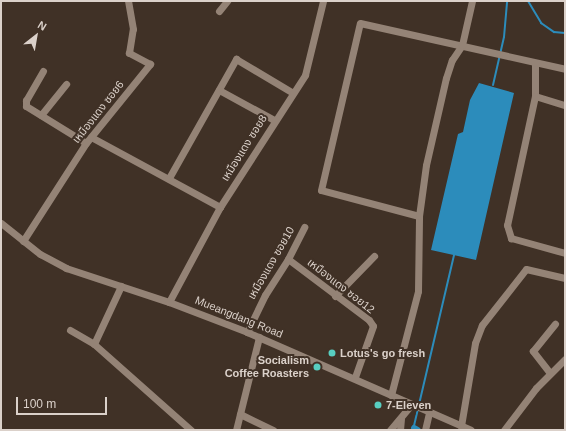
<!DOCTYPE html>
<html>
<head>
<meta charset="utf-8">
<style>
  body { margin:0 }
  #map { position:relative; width:566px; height:431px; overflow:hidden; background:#403126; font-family:Arial,"Noto Sans Thai",sans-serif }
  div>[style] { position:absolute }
  .water>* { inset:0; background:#2c8cbb }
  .stream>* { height:2px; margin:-1px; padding:0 1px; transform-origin:1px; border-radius:1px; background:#2c8cbb }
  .canal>* { height:6px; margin:-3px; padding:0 3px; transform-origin:3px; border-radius:3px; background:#2c8cbb }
  .minor>* { height:7px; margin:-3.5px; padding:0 3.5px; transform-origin:3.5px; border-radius:3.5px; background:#948376 }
  .dots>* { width:11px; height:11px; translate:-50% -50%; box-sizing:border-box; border:2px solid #403126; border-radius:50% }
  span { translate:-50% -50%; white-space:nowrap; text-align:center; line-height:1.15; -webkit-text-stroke:4px #403126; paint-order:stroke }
  .street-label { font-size:11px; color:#dbd1ca }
  .poi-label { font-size:11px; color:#dbd1ca; font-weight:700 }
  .left { translate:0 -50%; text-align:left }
  .right { translate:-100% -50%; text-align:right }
  .frame { position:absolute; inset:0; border:2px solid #dbd1ca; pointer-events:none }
  .north { position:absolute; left:16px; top:16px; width:40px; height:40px; -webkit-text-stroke:3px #403126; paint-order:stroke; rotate:31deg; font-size:11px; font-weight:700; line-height:16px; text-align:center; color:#dbd1ca }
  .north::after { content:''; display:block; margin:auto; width:14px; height:18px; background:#dbd1ca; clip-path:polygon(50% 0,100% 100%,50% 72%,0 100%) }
  .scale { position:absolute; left:16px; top:397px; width:91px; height:18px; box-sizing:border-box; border:2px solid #dbd1ca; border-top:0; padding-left:5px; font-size:12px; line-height:14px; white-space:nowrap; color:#dbd1ca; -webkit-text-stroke:3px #403126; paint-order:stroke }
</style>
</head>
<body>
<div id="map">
  <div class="water">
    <div style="clip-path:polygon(479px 83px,514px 93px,476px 260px,431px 250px,458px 134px,463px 132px,470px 100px)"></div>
  </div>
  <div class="stream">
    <div style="left:528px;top:1px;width:26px;rotate:59deg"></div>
    <div style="left:541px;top:23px;width:16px;rotate:35deg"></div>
    <div style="left:554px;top:32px;width:11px;rotate:5deg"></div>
    <div style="left:493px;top:85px;width:49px;rotate:-77.1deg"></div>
    <div style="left:504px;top:37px;width:36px;rotate:-85deg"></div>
    <div style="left:413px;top:430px;width:180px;rotate:-76.8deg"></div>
  </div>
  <div class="canal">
    <div style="left:414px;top:428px;width:4px;rotate:27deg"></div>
  </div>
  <div class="minor">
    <div style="left:219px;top:11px;width:13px;rotate:-51deg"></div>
    <div style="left:535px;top:64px;width:32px;rotate:90deg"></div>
    <div style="left:535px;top:96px;width:132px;rotate:102.2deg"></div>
    <div style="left:507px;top:225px;width:14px;rotate:73deg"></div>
    <div style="left:511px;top:238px;width:56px;rotate:15.5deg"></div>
    <div style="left:43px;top:71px;width:34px;rotate:120deg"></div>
    <div style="left:26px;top:100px;width:6px;rotate:90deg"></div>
    <div style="left:26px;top:106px;width:70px;rotate:31.7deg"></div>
    <div style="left:219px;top:90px;width:63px;rotate:28.6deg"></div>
    <div style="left:535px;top:96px;width:31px;rotate:17deg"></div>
    <div style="left:41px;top:115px;width:40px;rotate:-51deg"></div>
    <div style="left:91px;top:137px;width:147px;rotate:28.5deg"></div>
    <div style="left:169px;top:178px;width:137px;rotate:-60.6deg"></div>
    <div style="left:236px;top:59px;width:66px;rotate:30.8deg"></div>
    <div style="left:419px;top:216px;width:101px;rotate:-165.1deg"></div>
    <div style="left:321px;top:190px;width:171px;rotate:-76.9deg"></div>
    <div style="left:360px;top:23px;width:210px;rotate:12.6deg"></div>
    <div style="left:1px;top:223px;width:50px;rotate:38.5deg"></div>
    <div style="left:40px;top:254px;width:30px;rotate:28deg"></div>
    <div style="left:66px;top:268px;width:108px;rotate:18.3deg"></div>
    <div style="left:169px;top:302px;width:84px;rotate:21deg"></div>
    <div style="left:247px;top:332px;width:244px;rotate:23.6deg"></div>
    <div style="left:23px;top:241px;width:117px;rotate:-57.3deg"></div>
    <div style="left:86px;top:143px;width:102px;rotate:-51deg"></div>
    <div style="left:150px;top:64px;width:24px;rotate:-152deg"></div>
    <div style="left:129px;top:53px;width:24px;rotate:-81deg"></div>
    <div style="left:133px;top:29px;width:28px;rotate:-100deg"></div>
    <div style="left:288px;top:259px;width:101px;rotate:37deg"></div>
    <div style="left:369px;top:320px;width:7px;rotate:56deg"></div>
    <div style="left:373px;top:326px;width:54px;rotate:109.4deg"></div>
    <div style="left:121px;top:286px;width:64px;rotate:115deg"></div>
    <div style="left:94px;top:344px;width:130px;rotate:41.6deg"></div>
    <div style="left:335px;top:296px;width:56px;rotate:-45.7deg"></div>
    <div style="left:169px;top:302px;width:108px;rotate:-61.8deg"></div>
    <div style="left:220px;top:207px;width:157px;rotate:-57.2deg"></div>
    <div style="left:305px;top:75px;width:76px;rotate:-76.3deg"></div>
    <div style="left:70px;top:330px;width:28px;rotate:30deg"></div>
    <div style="left:247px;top:332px;width:41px;rotate:-64.1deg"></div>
    <div style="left:265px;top:295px;width:43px;rotate:-57.4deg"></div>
    <div style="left:288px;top:259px;width:36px;rotate:-63deg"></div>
    <div style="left:550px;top:373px;width:28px;rotate:-128deg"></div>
    <div style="left:533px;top:351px;width:35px;rotate:-51deg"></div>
    <div style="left:391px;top:395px;width:107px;rotate:-75.4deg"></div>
    <div style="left:418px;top:291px;width:75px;rotate:-89.2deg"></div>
    <div style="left:419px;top:216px;width:51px;rotate:-82.2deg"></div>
    <div style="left:426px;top:165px;width:89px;rotate:-77.1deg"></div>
    <div style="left:446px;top:78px;width:19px;rotate:-72deg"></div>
    <div style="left:452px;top:60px;width:18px;rotate:-56deg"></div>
    <div style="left:462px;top:45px;width:45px;rotate:-77.2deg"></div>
    <div style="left:240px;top:414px;width:37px;rotate:26deg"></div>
    <div style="left:461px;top:426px;width:84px;rotate:-80.4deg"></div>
    <div style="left:475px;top:343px;width:19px;rotate:-69deg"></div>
    <div style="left:482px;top:325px;width:71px;rotate:-51.8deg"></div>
    <div style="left:526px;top:269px;width:40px;rotate:13deg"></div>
    <div style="left:236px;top:430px;width:96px;rotate:-76.1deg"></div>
    <div style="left:390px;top:430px;width:33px;rotate:-50deg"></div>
    <div style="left:400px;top:430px;width:11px;rotate:-85deg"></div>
    <div style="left:425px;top:430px;width:17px;rotate:-77deg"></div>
    <div style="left:504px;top:430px;width:53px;rotate:-52.7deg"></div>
    <div style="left:536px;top:388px;width:41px;rotate:-45deg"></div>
  </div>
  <div class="dots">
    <div style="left:332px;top:353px;background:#58cec0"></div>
    <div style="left:317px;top:367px;background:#58cec0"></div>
    <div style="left:378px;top:405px;background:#58cec0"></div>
  </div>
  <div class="street-label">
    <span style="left:98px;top:112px;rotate:-52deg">เหมืองแดง ซอย6</span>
    <span style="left:244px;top:148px;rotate:-58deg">เหมืองแดง ซอย8</span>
    <span style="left:271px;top:263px;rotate:-60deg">เหมืองแดง ซอย10</span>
    <span style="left:341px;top:286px;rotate:38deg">เหมืองแดง ซอย12</span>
    <span style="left:239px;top:317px;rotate:22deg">Mueangdang Road</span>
  </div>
  <div class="poi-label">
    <span class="left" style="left:340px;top:353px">Lotus's go fresh</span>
    <span class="right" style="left:309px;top:367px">Socialism<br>Coffee Roasters</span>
    <span class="left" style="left:386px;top:405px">7-Eleven</span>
  </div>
  <div class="frame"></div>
  <div class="north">N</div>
  <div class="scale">100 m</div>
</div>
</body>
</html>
